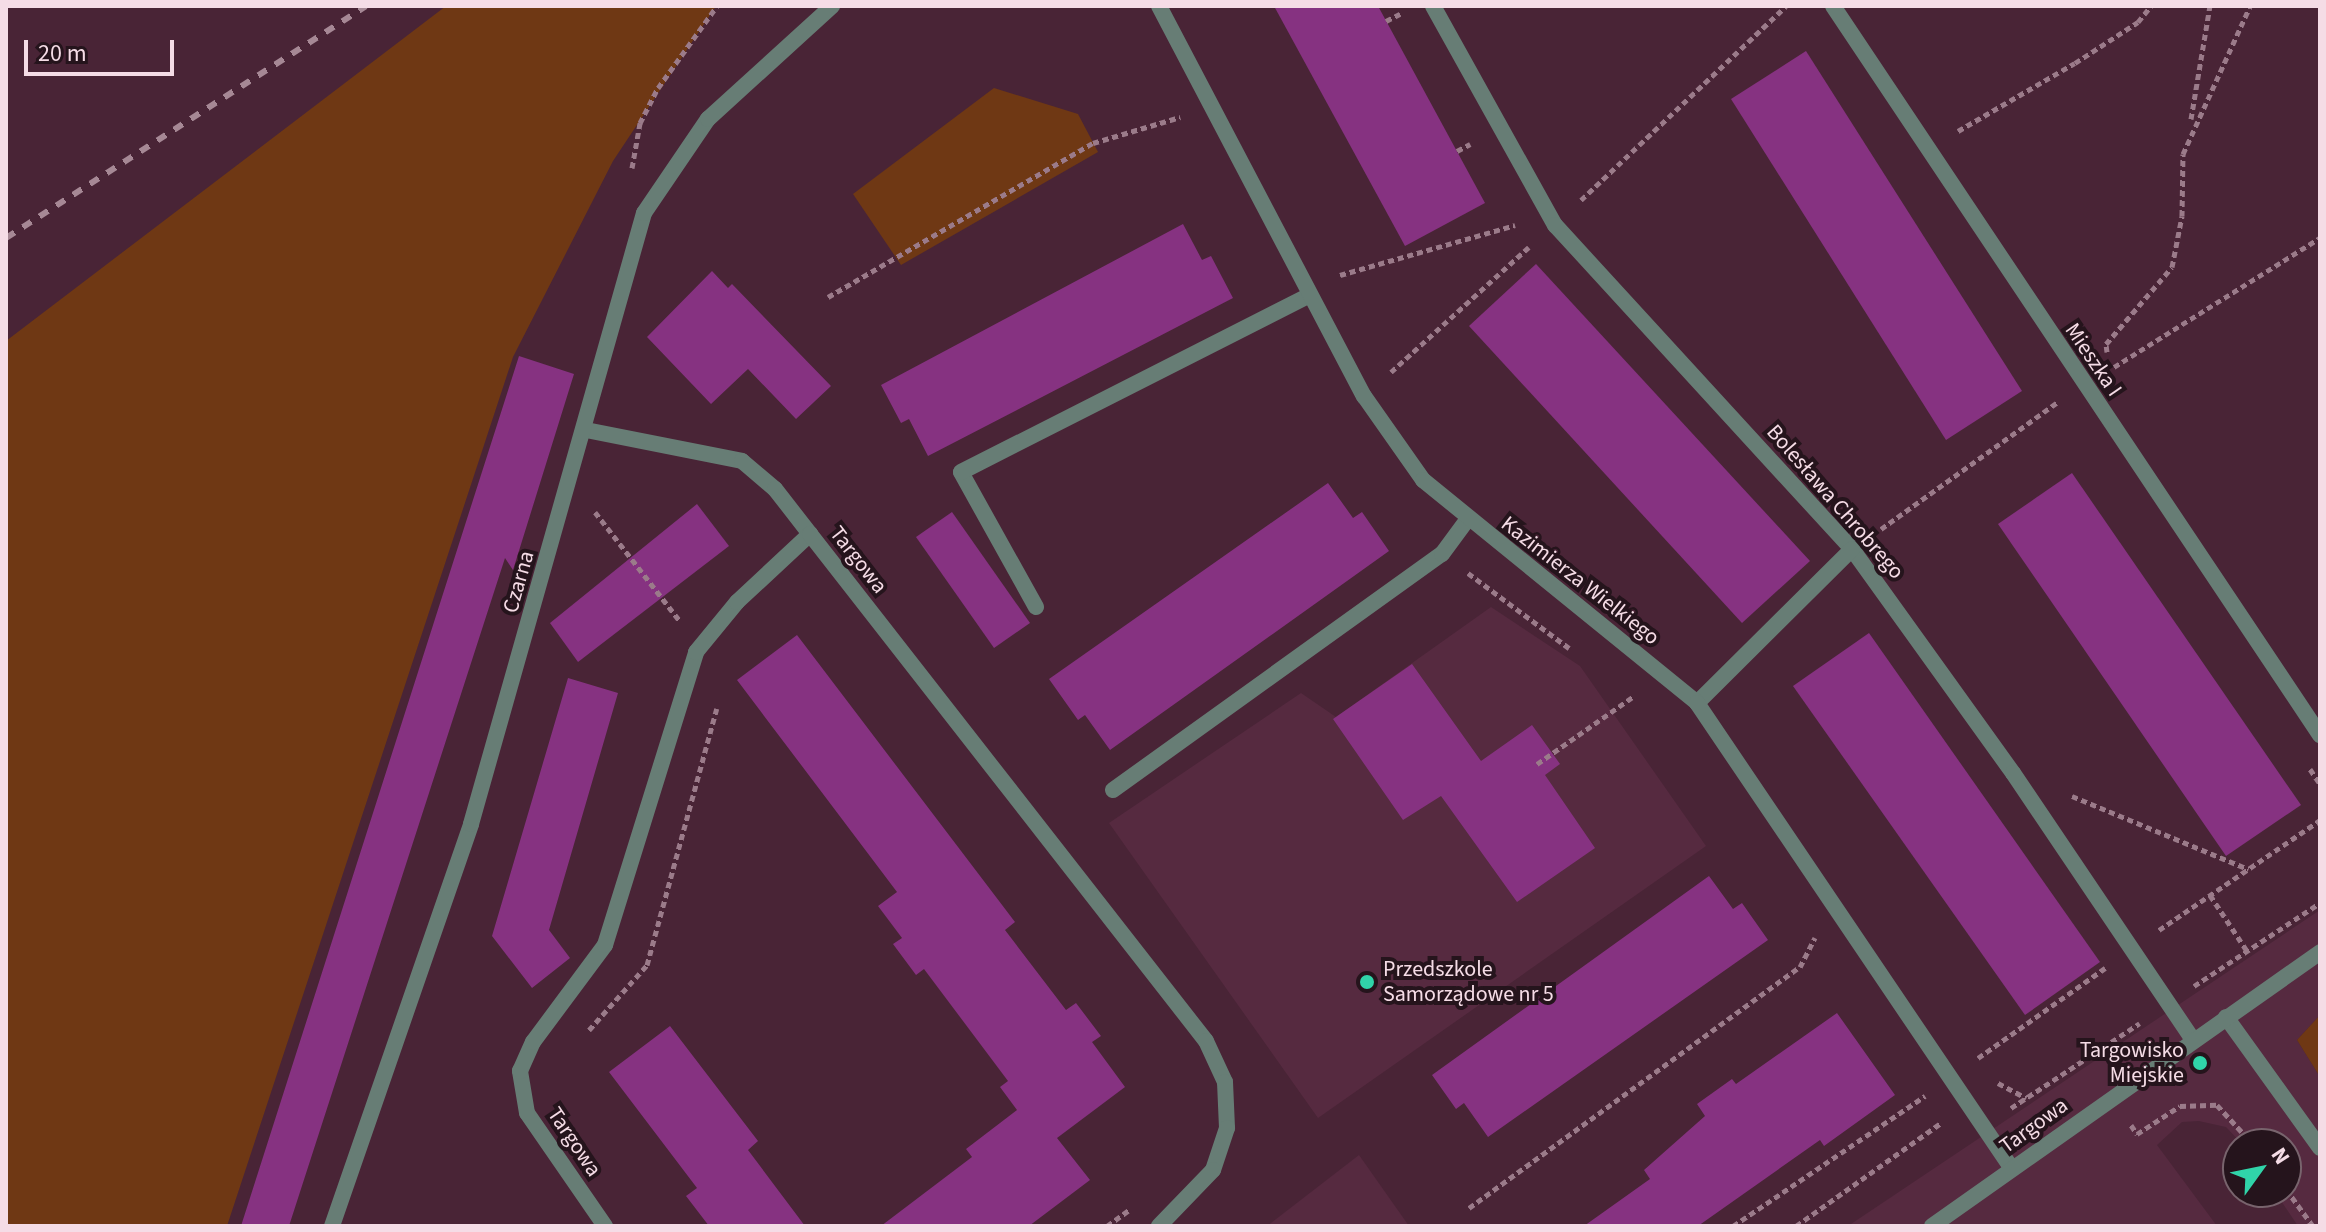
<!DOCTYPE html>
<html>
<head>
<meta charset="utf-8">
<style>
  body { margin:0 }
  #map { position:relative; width:2326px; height:1232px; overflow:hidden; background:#492436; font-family:"Source Sans 3",sans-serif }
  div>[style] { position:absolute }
  .built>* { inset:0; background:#562a40 }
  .green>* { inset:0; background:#6f3814 }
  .building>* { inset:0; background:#863281 }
  .path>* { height:5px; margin-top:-2.5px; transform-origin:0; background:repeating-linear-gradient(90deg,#9b7b8a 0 6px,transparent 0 10px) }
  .service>* { height:16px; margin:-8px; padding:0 8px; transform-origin:8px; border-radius:8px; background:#677d75 }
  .minor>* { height:16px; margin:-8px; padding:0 8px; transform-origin:8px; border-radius:8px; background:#677d75 }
  .rail>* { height:6px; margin-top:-3px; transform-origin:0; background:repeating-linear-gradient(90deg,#a68895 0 10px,transparent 0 20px) }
  .dots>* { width:22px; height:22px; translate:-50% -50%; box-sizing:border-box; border:4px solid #25141c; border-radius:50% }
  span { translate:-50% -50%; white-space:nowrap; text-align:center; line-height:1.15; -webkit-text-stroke:8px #25141c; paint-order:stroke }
  .street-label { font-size:22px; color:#f5dce6 }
  .poi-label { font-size:22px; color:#f5dce6 }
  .left { translate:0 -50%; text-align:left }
  .right { translate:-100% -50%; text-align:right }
  .frame { position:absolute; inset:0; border:8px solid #f5dce6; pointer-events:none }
  .north { position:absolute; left:2222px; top:1128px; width:80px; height:80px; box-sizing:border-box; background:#25141c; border:2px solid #78646d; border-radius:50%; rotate:57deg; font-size:22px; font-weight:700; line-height:32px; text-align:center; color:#f5dce6 }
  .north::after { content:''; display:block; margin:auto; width:28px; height:36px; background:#30d4a9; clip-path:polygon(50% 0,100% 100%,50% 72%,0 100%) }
  .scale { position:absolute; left:24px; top:40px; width:150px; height:36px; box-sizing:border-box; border:4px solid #f5dce6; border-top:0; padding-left:10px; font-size:24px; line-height:28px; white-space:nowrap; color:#f5dce6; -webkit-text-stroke:6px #25141c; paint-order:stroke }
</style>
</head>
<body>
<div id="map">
  <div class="built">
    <div style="clip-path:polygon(1491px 607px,1580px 666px,1706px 846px,1318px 1118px,1109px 823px,1301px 693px,1336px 717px)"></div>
    <div style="clip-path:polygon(2320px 910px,2320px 1015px,2297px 1040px,2320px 1077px,2320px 1226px,2298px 1226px,2275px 1192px,2286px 1192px,2286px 1144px,2242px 1144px,2226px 1127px,2199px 1121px,2182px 1122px,2157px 1145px,2217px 1226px,1848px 1226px)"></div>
    <div style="clip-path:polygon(1359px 1155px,1409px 1226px,1267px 1226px)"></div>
  </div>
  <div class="green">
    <div style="clip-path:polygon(446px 6px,716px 6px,613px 161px,513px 357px,227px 1226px,6px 1226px,6px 341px)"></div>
    <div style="clip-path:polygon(994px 88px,1078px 114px,1098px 152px,901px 265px,853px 194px)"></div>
    <div style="clip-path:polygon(2320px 1015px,2320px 1077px,2297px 1040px)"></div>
  </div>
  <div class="building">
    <div style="clip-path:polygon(1274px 6px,1378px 6px,1485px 203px,1405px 246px)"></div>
    <div style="clip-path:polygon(1806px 51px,2022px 391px,1946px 440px,1731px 99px)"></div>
    <div style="clip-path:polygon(1183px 224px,1202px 260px,1211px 256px,1233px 298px,928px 456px,909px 419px,901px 423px,881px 385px)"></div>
    <div style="clip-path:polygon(1536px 264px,1810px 561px,1742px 623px,1469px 326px)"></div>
    <div style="clip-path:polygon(712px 271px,728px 288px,732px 284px,831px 386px,796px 419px,748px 369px,711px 404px,647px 337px)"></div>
    <div style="clip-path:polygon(519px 356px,574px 374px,513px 570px,505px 558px,289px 1226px,241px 1226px)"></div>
    <div style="clip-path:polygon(2072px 473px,2301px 805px,2226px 856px,1998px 524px)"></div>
    <div style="clip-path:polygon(1328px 483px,1353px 518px,1362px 512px,1389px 551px,1110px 750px,1085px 715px,1078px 720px,1049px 679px)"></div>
    <div style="clip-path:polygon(697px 504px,729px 546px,578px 662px,550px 623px)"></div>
    <div style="clip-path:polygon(952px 512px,1030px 623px,994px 648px,916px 537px)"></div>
    <div style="clip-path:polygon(1869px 633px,2100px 962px,2025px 1015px,1793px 686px)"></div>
    <div style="clip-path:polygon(797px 635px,1015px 922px,1005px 930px,1066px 1010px,1076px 1003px,1101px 1036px,1092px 1042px,1125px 1087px,1057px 1138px,1090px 1180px,1029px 1226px,881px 1226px,972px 1157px,966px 1149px,1017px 1110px,1000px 1087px,1008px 1081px,924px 969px,916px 975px,893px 944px,902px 938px,878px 906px,897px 892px,737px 680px)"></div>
    <div style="clip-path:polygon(1412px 664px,1481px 761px,1532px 725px,1560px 764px,1545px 775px,1595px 848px,1517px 902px,1441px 796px,1403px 820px,1333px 719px)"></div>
    <div style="clip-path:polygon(568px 678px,618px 693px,549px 930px,570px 958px,532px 988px,492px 936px)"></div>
    <div style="clip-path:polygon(1709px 876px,1733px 909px,1742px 903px,1768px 940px,1488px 1137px,1464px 1103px,1456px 1109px,1432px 1075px)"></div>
    <div style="clip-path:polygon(1837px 1013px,1895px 1095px,1824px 1146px,1820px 1140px,1698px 1226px,1584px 1226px,1650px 1179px,1644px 1170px,1705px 1116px,1697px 1104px,1732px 1079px,1736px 1084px)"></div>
    <div style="clip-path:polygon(670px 1026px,758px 1141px,748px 1150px,805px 1226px,709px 1226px,686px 1196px,697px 1188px,609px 1072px)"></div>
  </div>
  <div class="path">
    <div style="left:1386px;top:21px;width:16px;rotate:-27deg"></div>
    <div style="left:2191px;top:119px;width:115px;rotate:-80.5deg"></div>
    <div style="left:1958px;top:131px;width:135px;rotate:-30.2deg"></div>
    <div style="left:2075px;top:63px;width:75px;rotate:-33.1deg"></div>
    <div style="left:2138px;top:22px;width:21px;rotate:-51deg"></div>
    <div style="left:1457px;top:151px;width:15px;rotate:-28deg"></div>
    <div style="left:632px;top:168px;width:46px;rotate:-79.9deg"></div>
    <div style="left:640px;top:123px;width:39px;rotate:-63deg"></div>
    <div style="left:658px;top:88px;width:101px;rotate:-54.3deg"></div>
    <div style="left:1581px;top:200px;width:282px;rotate:-43.4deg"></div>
    <div style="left:1340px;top:275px;width:182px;rotate:-15.9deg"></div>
    <div style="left:828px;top:297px;width:306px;rotate:-30.2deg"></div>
    <div style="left:1093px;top:143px;width:91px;rotate:-16.6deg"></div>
    <div style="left:2107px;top:352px;width:8px;rotate:-97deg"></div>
    <div style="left:2106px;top:344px;width:101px;rotate:-49.4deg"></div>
    <div style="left:2172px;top:267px;width:52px;rotate:-78.9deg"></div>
    <div style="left:2182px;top:216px;width:62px;rotate:-89.1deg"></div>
    <div style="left:2183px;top:154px;width:162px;rotate:-65.6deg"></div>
    <div style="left:2114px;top:367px;width:243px;rotate:-32.1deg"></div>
    <div style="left:1391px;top:372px;width:186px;rotate:-42.2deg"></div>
    <div style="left:595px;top:512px;width:138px;rotate:52.1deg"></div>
    <div style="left:1881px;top:529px;width:218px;rotate:-35.7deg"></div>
    <div style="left:1468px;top:573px;width:126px;rotate:36.6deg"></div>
    <div style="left:1537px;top:764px;width:118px;rotate:-35deg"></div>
    <div style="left:2310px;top:769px;width:18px;rotate:56deg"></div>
    <div style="left:2072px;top:796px;width:191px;rotate:22.5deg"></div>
    <div style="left:2210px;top:895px;width:67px;rotate:56.5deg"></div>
    <div style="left:2159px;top:930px;width:195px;rotate:-34.3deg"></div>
    <div style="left:2194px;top:986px;width:151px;rotate:-33.4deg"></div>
    <div style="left:589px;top:1030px;width:87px;rotate:-48.3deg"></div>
    <div style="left:647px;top:965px;width:266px;rotate:-74.8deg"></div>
    <div style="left:1978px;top:1058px;width:156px;rotate:-35.3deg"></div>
    <div style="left:1998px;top:1083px;width:32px;rotate:28deg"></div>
    <div style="left:2011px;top:1108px;width:154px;rotate:-33.4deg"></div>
    <div style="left:2131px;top:1125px;width:11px;rotate:56deg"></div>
    <div style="left:2137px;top:1134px;width:51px;rotate:-33.1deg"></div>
    <div style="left:2180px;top:1106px;width:37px;rotate:-2deg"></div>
    <div style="left:2217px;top:1105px;width:53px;rotate:47.3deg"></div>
    <div style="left:2286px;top:1189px;width:46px;rotate:53.9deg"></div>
    <div style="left:1469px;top:1208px;width:409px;rotate:-36.1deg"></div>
    <div style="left:1800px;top:967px;width:33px;rotate:-63deg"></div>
    <div style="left:1107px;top:1226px;width:27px;rotate:-36deg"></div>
    <div style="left:1733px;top:1226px;width:232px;rotate:-34.1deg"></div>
    <div style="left:1796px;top:1226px;width:178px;rotate:-35.4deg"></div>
  </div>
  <div class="service">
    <div style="left:1433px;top:6px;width:251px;rotate:60.9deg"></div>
    <div style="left:1555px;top:225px;width:440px;rotate:47.5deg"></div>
    <div style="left:1852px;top:549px;width:276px;rotate:54.3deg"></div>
    <div style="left:2013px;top:773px;width:322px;rotate:56deg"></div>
    <div style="left:1036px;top:607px;width:154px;rotate:-119.1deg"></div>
    <div style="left:961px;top:472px;width:391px;rotate:-26.9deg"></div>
    <div style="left:1697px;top:703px;width:218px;rotate:-44.8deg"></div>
    <div style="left:1113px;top:790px;width:405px;rotate:-35.7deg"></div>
    <div style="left:1442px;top:554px;width:42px;rotate:-53.7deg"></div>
  </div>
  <div class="minor">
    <div style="left:1159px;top:6px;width:441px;rotate:62.3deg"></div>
    <div style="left:1364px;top:396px;width:103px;rotate:54.9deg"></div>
    <div style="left:1423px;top:480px;width:353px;rotate:39.1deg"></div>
    <div style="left:1697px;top:703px;width:562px;rotate:55.94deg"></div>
    <div style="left:1833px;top:6px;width:877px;rotate:56.26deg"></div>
    <div style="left:586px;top:430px;width:159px;rotate:11.2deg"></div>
    <div style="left:742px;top:461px;width:43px;rotate:40.3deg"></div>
    <div style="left:775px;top:489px;width:57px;rotate:52.1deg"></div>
    <div style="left:2226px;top:1017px;width:161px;rotate:54.3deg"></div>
    <div style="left:332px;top:1226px;width:425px;rotate:-70.9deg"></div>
    <div style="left:471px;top:824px;width:635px;rotate:-74.19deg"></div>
    <div style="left:644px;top:213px;width:114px;rotate:-55.8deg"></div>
    <div style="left:708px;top:119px;width:168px;rotate:-42.3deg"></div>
    <div style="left:605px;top:1226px;width:137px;rotate:-124.6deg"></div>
    <div style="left:527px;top:1113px;width:43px;rotate:-99.5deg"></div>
    <div style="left:520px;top:1071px;width:32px;rotate:-66deg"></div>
    <div style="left:533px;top:1042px;width:121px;rotate:-53.4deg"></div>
    <div style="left:605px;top:945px;width:307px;rotate:-72.7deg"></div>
    <div style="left:696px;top:652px;width:65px;rotate:-50.6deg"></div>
    <div style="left:737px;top:602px;width:100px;rotate:-43deg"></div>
    <div style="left:810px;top:534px;width:643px;rotate:52.01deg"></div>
    <div style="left:1206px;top:1041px;width:45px;rotate:65.1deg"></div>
    <div style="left:1225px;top:1082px;width:46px;rotate:87.5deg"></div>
    <div style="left:1227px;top:1128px;width:44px;rotate:108.4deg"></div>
    <div style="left:1213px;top:1170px;width:78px;rotate:134deg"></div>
    <div style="left:1932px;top:1226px;width:475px;rotate:-35.2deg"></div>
  </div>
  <div class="rail">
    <div style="left:6px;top:238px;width:428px;rotate:-32.8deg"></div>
  </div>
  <div class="dots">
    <div style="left:1367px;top:982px;background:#30d4a9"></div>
    <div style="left:2200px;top:1063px;background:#30d4a9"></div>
  </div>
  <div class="street-label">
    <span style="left:2093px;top:360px;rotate:56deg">Mieszka I</span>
    <span style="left:1835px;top:502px;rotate:49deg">Bolesława Chrobrego</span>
    <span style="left:858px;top:560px;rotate:52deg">Targowa</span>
    <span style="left:1580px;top:581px;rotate:38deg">Kazimierza Wielkiego</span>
    <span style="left:519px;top:582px;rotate:-74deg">Czarna</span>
    <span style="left:2034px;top:1126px;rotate:-36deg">Targowa</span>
    <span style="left:574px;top:1142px;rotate:56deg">Targowa</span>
  </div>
  <div class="poi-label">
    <span class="left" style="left:1383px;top:982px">Przedszkole<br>Samorządowe nr 5</span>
    <span class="right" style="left:2184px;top:1063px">Targowisko<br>Miejskie</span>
  </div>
  <div class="frame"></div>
  <div class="north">N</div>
  <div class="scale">20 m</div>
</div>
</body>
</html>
